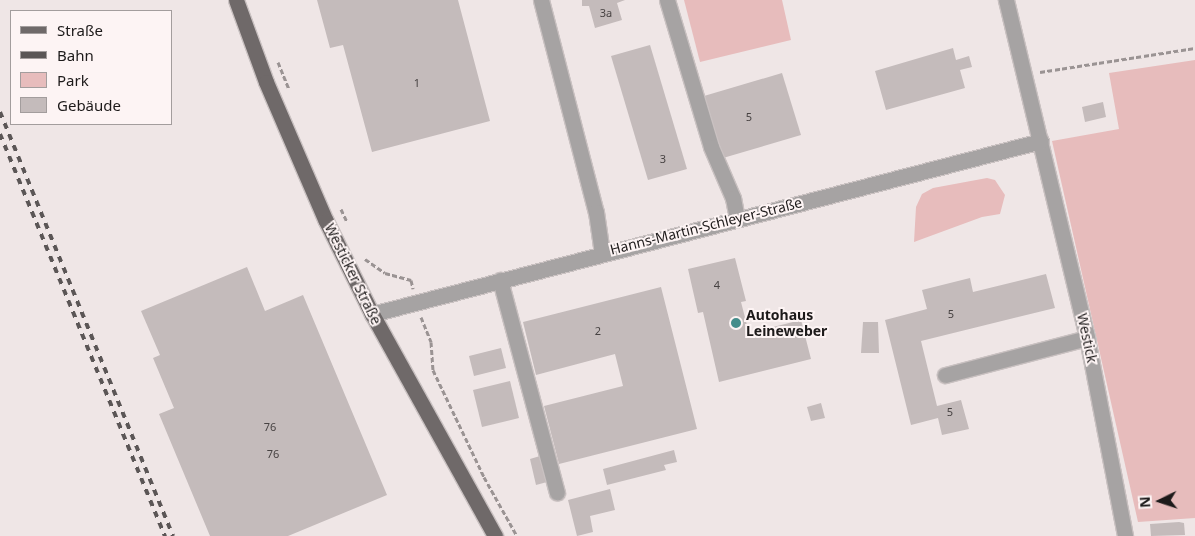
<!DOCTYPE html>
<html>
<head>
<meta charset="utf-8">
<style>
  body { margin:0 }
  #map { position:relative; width:1195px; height:536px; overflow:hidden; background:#efe6e6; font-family:"Noto Sans",sans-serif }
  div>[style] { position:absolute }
  .green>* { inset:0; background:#e7bcbc }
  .building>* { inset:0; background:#c4bbbb }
  .path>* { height:3px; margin-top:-1.5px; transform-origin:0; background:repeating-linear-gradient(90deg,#9a9393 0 5px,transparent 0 7.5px) }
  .roads { filter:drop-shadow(1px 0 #c9c1c1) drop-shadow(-1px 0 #c9c1c1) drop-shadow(0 1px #c9c1c1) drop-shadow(0 -1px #c9c1c1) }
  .minor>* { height:15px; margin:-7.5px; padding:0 7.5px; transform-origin:7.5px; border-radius:7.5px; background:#a6a3a3 }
  .major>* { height:15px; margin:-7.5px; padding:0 7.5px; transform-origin:7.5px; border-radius:7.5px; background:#6f6969 }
  .rail>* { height:4px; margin-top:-2px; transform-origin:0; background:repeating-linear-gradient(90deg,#5b5656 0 6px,transparent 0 12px) }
  .dots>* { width:14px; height:14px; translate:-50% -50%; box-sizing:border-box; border:2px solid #fdf4f4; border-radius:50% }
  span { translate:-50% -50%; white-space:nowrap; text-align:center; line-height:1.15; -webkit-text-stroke:4px #fdf4f4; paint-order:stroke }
  .number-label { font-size:11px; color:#474242 }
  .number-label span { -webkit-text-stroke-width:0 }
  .street-label { font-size:14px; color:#1d1a1a }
  .poi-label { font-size:14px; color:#1d1a1a; font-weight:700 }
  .left { translate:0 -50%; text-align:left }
  .legend { position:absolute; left:10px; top:10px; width:162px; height:115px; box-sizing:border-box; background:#fdf4f4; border:1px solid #a39d9d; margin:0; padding:6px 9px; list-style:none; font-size:15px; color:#1d1a1a }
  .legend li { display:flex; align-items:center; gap:10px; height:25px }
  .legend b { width:25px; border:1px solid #a39d9d }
  .north { position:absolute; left:1135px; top:476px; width:50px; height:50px; -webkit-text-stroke:4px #fdf4f4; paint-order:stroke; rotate:266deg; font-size:14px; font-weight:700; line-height:20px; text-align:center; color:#1d1a1a }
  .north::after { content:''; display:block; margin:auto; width:18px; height:22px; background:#1d1a1a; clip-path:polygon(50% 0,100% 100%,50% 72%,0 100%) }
</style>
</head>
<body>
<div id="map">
  <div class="green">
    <div style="clip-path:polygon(684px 0,782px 0,791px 40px,700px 62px)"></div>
    <div style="clip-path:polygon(1195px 60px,1195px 518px,1138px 522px,1052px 141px,1119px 129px,1109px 73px)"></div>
    <div style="clip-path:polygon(987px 178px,995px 180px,1005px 195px,1000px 214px,982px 217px,914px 242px,916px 207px,922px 194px,933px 188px)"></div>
  </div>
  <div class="building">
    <div style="clip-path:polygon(317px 0,458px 0,490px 121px,372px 152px,343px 45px,330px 48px)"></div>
    <div style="clip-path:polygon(582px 0,625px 0,617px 3px,622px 20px,595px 28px,589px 6px,582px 6px)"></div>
    <div style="clip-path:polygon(650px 45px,687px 169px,648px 180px,611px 56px)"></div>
    <div style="clip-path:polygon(953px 48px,956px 60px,969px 56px,972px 67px,960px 70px,965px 88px,886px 110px,875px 71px)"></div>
    <div style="clip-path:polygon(782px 73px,801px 135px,723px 158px,704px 96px)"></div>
    <div style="clip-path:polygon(1103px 102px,1106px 117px,1085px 122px,1082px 107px)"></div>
    <div style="clip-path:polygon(735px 258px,746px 301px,741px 302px,749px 333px,801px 320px,811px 359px,719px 382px,703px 312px,698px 313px,688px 269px)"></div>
    <div style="clip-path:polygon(247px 267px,265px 311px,303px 295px,387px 495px,288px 536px,210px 536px,159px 414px,174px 408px,153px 358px,160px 355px,141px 311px)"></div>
    <div style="clip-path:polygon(1046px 274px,1055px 308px,921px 341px,937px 406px,961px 400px,969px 429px,942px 435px,938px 418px,911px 425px,885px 320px,927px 309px,922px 290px,970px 278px,973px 292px)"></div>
    <div style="clip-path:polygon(661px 287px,697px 429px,559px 464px,544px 406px,623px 386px,615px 354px,536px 375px,523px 322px)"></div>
    <div style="clip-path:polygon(863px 322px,878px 322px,879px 353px,861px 353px)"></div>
    <div style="clip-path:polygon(501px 348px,506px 368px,474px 376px,469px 356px)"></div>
    <div style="clip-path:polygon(510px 381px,519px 418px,482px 427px,473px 390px)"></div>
    <div style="clip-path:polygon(821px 403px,825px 418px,811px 421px,807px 407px)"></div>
    <div style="clip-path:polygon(674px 450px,677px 462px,664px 465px,666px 470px,607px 485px,603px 469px)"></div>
    <div style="clip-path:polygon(540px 456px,547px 482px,536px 485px,530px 459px)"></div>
    <div style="clip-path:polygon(610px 489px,615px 510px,590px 516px,593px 532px,577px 536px,568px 500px)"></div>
    <div style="clip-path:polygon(1179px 522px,1184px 523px,1185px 535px,1151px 536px,1150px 524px)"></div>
  </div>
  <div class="path">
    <div style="left:278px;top:62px;width:29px;rotate:68deg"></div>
    <div style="left:1040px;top:72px;width:157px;rotate:-8.8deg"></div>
    <div style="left:341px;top:209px;width:14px;rotate:65deg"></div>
    <div style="left:365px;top:259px;width:24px;rotate:35deg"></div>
    <div style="left:385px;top:273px;width:27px;rotate:15deg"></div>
    <div style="left:411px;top:280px;width:9px;rotate:77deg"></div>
    <div style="left:421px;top:317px;width:27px;rotate:68deg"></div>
    <div style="left:431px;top:342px;width:28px;rotate:86deg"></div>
    <div style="left:433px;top:370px;width:119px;rotate:64.5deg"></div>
    <div style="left:484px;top:477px;width:68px;rotate:60.8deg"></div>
  </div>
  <div class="roads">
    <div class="minor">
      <div style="left:541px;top:0;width:219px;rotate:75.5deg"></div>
      <div style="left:596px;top:212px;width:41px;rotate:81.7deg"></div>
      <div style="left:667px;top:0;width:153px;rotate:73.3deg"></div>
      <div style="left:711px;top:147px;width:56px;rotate:66.7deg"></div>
      <div style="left:733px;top:198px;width:20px;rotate:79deg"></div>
      <div style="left:1006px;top:0;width:342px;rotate:76.5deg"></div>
      <div style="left:1086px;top:333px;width:207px;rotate:79.1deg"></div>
      <div style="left:500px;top:280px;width:220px;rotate:75deg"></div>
      <div style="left:372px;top:314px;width:691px;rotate:-14.5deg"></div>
      <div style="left:945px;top:375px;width:147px;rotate:-14.6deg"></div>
    </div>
    <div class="major">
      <div style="left:236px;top:0;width:87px;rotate:69.9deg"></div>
      <div style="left:266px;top:82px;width:151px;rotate:66.7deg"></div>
      <div style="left:326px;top:221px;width:104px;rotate:63.7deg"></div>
      <div style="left:372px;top:314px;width:254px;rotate:61deg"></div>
    </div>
  </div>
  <div class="rail">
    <div style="left:0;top:112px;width:458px;rotate:67.8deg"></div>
    <div style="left:0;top:134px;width:435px;rotate:67.7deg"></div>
  </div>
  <div class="dots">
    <div style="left:736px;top:323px;background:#458d8b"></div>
  </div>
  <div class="number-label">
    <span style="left:606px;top:13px">3a</span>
    <span style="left:417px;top:83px">1</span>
    <span style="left:749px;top:117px">5</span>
    <span style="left:663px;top:159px">3</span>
    <span style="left:717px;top:285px">4</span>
    <span style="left:951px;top:314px">5</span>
    <span style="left:598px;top:331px">2</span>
    <span style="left:950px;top:412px">5</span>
    <span style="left:270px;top:427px">76</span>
    <span style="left:273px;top:454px">76</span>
  </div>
  <div class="street-label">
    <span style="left:706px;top:226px;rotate:-14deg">Hanns-Martin-Schleyer-Straße</span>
    <span style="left:353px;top:274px;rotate:64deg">Westicker Straße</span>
    <span style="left:1087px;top:338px;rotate:78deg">Westick</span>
  </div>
  <div class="poi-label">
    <span class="left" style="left:746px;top:323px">Autohaus<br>Leineweber</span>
  </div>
  <ul class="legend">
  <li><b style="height:6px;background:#6f6969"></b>Straße</li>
  <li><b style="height:6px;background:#5b5656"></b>Bahn</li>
  <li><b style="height:14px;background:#e7bcbc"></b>Park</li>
  <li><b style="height:14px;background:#c4bbbb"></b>Gebäude</li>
  </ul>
  <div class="north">N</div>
</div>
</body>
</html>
